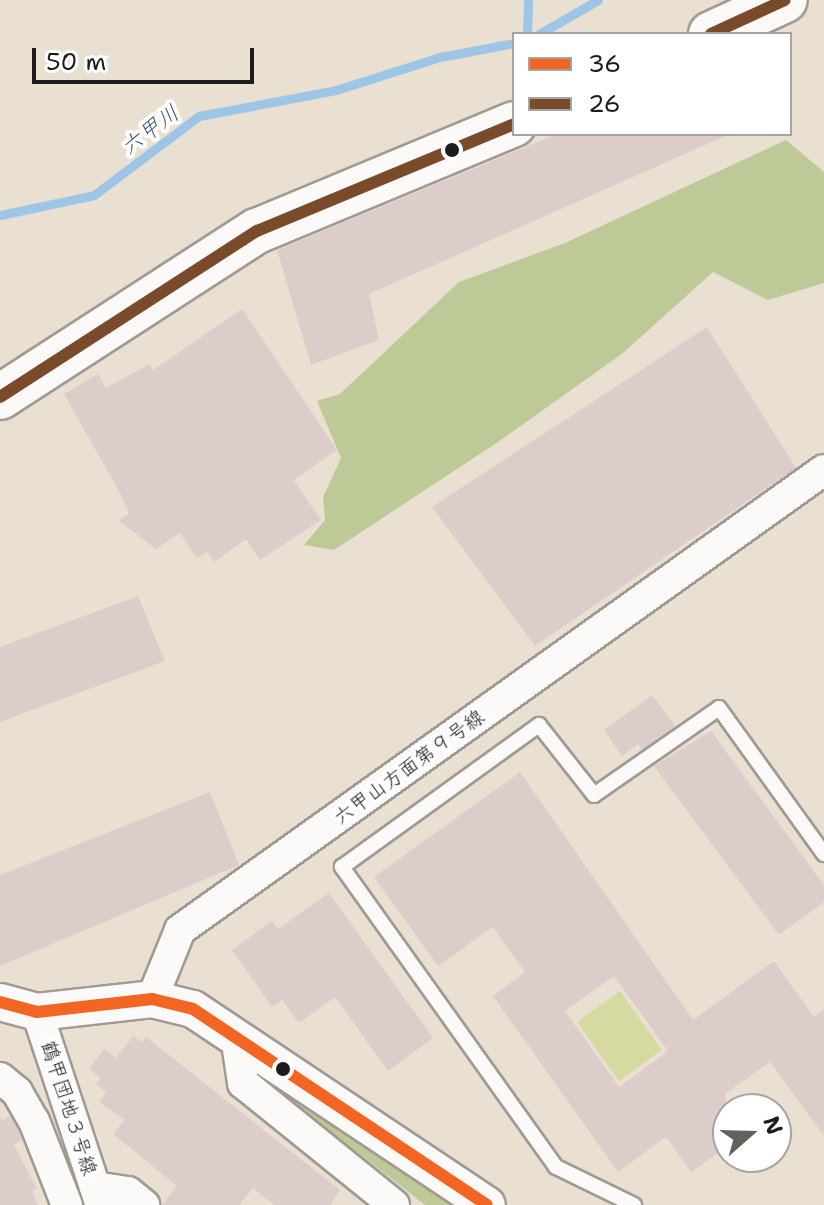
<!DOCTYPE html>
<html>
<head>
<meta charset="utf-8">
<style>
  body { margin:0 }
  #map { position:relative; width:824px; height:1205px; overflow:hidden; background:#eae0d2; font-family:"Shantell Sans","Klee One",sans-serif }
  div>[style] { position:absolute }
  .green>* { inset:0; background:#d5daa0 }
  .forest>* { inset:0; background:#bec998 }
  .stream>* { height:9px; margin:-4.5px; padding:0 4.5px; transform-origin:4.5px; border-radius:4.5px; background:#9cc5e6 }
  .building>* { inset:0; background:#dccdcb }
  .roads { filter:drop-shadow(2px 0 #a09a92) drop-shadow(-2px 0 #a09a92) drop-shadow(0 2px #a09a92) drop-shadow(0 -2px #a09a92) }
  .service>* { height:14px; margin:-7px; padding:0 7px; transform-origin:7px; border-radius:7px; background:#fcfaf8 }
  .minor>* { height:30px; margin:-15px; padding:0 15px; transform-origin:15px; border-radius:15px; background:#fcfaf8 }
  .tertiary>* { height:36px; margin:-18px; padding:0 18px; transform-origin:18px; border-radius:18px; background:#fcfaf8 }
  .primary>* { height:44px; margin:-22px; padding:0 22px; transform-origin:22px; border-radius:22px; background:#fcfaf8 }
  .bus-1>* { height:12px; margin:-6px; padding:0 6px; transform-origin:6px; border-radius:6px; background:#f26522 }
  .bus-2>* { height:12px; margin:-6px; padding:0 6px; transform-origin:6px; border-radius:6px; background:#7a4b2a }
  .dots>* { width:22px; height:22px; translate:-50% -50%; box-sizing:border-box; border:4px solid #fff; border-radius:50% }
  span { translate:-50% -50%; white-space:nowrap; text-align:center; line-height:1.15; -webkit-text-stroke:8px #fff; paint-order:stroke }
  .street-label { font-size:20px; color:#1c1c1c }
  .water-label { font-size:22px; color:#425b70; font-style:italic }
  .legend { position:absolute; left:512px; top:32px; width:280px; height:104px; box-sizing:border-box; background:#fff; border:2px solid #a4a4a4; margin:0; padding:10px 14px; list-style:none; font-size:24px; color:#1c1c1c }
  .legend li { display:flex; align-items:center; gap:16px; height:40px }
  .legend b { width:40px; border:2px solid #a4a4a4 }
  .north { position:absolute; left:712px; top:1093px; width:80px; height:80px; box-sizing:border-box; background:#fff; border:2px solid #a4a4a4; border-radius:50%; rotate:70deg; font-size:22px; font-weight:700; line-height:32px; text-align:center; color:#1c1c1c }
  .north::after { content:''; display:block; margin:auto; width:28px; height:36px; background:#64615c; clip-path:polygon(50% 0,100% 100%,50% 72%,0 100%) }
  .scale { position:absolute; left:32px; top:48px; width:222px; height:36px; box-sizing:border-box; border:4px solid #1c1c1c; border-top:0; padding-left:10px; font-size:24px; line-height:28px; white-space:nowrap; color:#1c1c1c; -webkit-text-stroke:6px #fff; paint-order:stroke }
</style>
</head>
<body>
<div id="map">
  <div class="green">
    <div style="clip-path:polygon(620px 991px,662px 1050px,619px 1081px,577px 1022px)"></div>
  </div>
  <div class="forest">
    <div style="clip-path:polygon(786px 140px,824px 172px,824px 283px,768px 300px,713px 272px,623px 353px,498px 442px,334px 550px,304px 545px,325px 520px,323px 497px,341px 458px,317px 401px,340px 394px,459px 282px,565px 243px)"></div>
    <div style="clip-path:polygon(272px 1086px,451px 1205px,425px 1205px)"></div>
  </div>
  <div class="stream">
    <div style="left:527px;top:34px;width:34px;rotate:-88deg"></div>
    <div style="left:539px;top:34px;width:68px;rotate:-30deg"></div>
    <div style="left:0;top:215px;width:96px;rotate:-12deg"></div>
    <div style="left:94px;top:195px;width:131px;rotate:-37deg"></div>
    <div style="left:199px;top:116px;width:139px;rotate:-10.7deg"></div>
    <div style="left:336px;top:90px;width:109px;rotate:-17.6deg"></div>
    <div style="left:440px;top:57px;width:75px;rotate:-10.7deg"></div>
  </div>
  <div class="building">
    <div style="clip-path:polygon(557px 134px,730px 134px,369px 294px,379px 340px,311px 365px,277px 250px)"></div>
    <div style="clip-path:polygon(242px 309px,337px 450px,294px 480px,321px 520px,260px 560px,246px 539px,214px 562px,207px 552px,197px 558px,180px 533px,156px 549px,118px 520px,129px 514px,120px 493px,64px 394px,98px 374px,106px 388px,149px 364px,153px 370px)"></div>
    <div style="clip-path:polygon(707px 327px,796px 468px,535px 646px,432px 507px)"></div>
    <div style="clip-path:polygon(138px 596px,165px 661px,0 722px,0 647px)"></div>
    <div style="clip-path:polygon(652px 695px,675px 726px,642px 750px,638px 744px,622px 756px,604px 730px)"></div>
    <div style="clip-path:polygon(711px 731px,824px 885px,824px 902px,779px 935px,654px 766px)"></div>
    <div style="clip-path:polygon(evenodd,520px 772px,693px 1020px,774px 961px,814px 1017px,824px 1009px,824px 1136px,770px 1062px,725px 1094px,728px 1146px,691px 1172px,666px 1137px,618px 1172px,493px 996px,525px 972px,493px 927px,438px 966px,374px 877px,520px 772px,614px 976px,668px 1051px,619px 1087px,565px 1011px,614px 976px)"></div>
    <div style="clip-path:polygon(210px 792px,239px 865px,0 966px,0 875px)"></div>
    <div style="clip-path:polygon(329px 893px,433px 1038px,388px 1071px,335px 997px,299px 1023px,282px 1000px,272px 1007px,232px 950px,272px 921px,278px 929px)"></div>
    <div style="clip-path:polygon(133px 1036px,142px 1042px,146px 1037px,340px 1190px,330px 1205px,274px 1205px,253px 1188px,239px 1205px,162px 1205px,177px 1186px,113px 1134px,125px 1120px,99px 1102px,106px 1092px,96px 1084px,101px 1078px,89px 1069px,104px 1049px,116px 1058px)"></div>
    <div style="clip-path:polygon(0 1116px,2px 1121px,10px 1116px,18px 1129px,22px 1140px,14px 1145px,37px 1189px,32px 1192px,38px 1205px,0 1205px)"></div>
  </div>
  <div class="roads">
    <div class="service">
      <div style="left:634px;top:1205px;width:87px;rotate:-154deg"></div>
      <div style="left:556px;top:1167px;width:369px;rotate:-125.5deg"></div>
      <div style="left:342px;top:867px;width:243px;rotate:-35.8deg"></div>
      <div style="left:539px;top:725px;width:89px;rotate:51.8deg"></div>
      <div style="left:594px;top:795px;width:152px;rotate:-34.8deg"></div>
      <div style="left:719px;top:708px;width:180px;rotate:54.3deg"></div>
    </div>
    <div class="minor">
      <div style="left:152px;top:999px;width:74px;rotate:-67.9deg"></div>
      <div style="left:180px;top:930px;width:791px;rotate:-35.54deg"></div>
      <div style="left:37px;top:1012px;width:203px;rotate:71.7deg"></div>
      <div style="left:236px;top:1036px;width:48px;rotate:81.5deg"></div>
      <div style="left:243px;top:1083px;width:194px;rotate:38.9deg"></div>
      <div style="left:0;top:1078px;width:22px;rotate:39deg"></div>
      <div style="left:17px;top:1092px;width:34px;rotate:60deg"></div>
      <div style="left:34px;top:1121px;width:90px;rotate:68.6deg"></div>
      <div style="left:95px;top:1187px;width:33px;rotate:9deg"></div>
      <div style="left:128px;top:1192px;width:21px;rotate:39deg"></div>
    </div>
    <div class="tertiary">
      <div style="left:0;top:1002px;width:38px;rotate:15deg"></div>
      <div style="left:37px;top:1012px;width:116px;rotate:-6.4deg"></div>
      <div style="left:152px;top:999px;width:42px;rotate:13.7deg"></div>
      <div style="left:193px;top:1009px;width:353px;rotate:33.7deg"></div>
    </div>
    <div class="primary">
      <div style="left:711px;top:34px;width:81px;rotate:-24.7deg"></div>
      <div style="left:0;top:397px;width:306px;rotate:-32.9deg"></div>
      <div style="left:257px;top:231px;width:278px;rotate:-22.6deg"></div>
    </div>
  </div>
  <div class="bus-1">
    <div style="left:0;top:1002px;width:38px;rotate:15deg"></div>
    <div style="left:37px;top:1012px;width:116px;rotate:-6.4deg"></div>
    <div style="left:152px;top:999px;width:42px;rotate:13.7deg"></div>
    <div style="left:193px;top:1009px;width:353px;rotate:33.7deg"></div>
  </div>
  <div class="bus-2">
    <div style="left:711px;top:34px;width:81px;rotate:-24.7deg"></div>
    <div style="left:0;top:397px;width:306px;rotate:-32.9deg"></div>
    <div style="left:257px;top:231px;width:278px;rotate:-22.6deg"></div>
  </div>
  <div class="dots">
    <div style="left:452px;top:150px;background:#1c1c1c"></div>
    <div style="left:283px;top:1069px;background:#1c1c1c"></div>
  </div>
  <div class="street-label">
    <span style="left:409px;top:767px;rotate:-36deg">六甲山方面第９号線</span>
    <span style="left:69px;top:1108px;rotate:72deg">鶴甲団地３号線</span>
  </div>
  <div class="water-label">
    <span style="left:150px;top:130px;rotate:-37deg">六甲川</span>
  </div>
  <ul class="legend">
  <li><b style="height:10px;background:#f26522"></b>36</li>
  <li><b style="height:10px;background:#7a4b2a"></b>26</li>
  </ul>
  <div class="north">N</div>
  <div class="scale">50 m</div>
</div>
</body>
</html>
